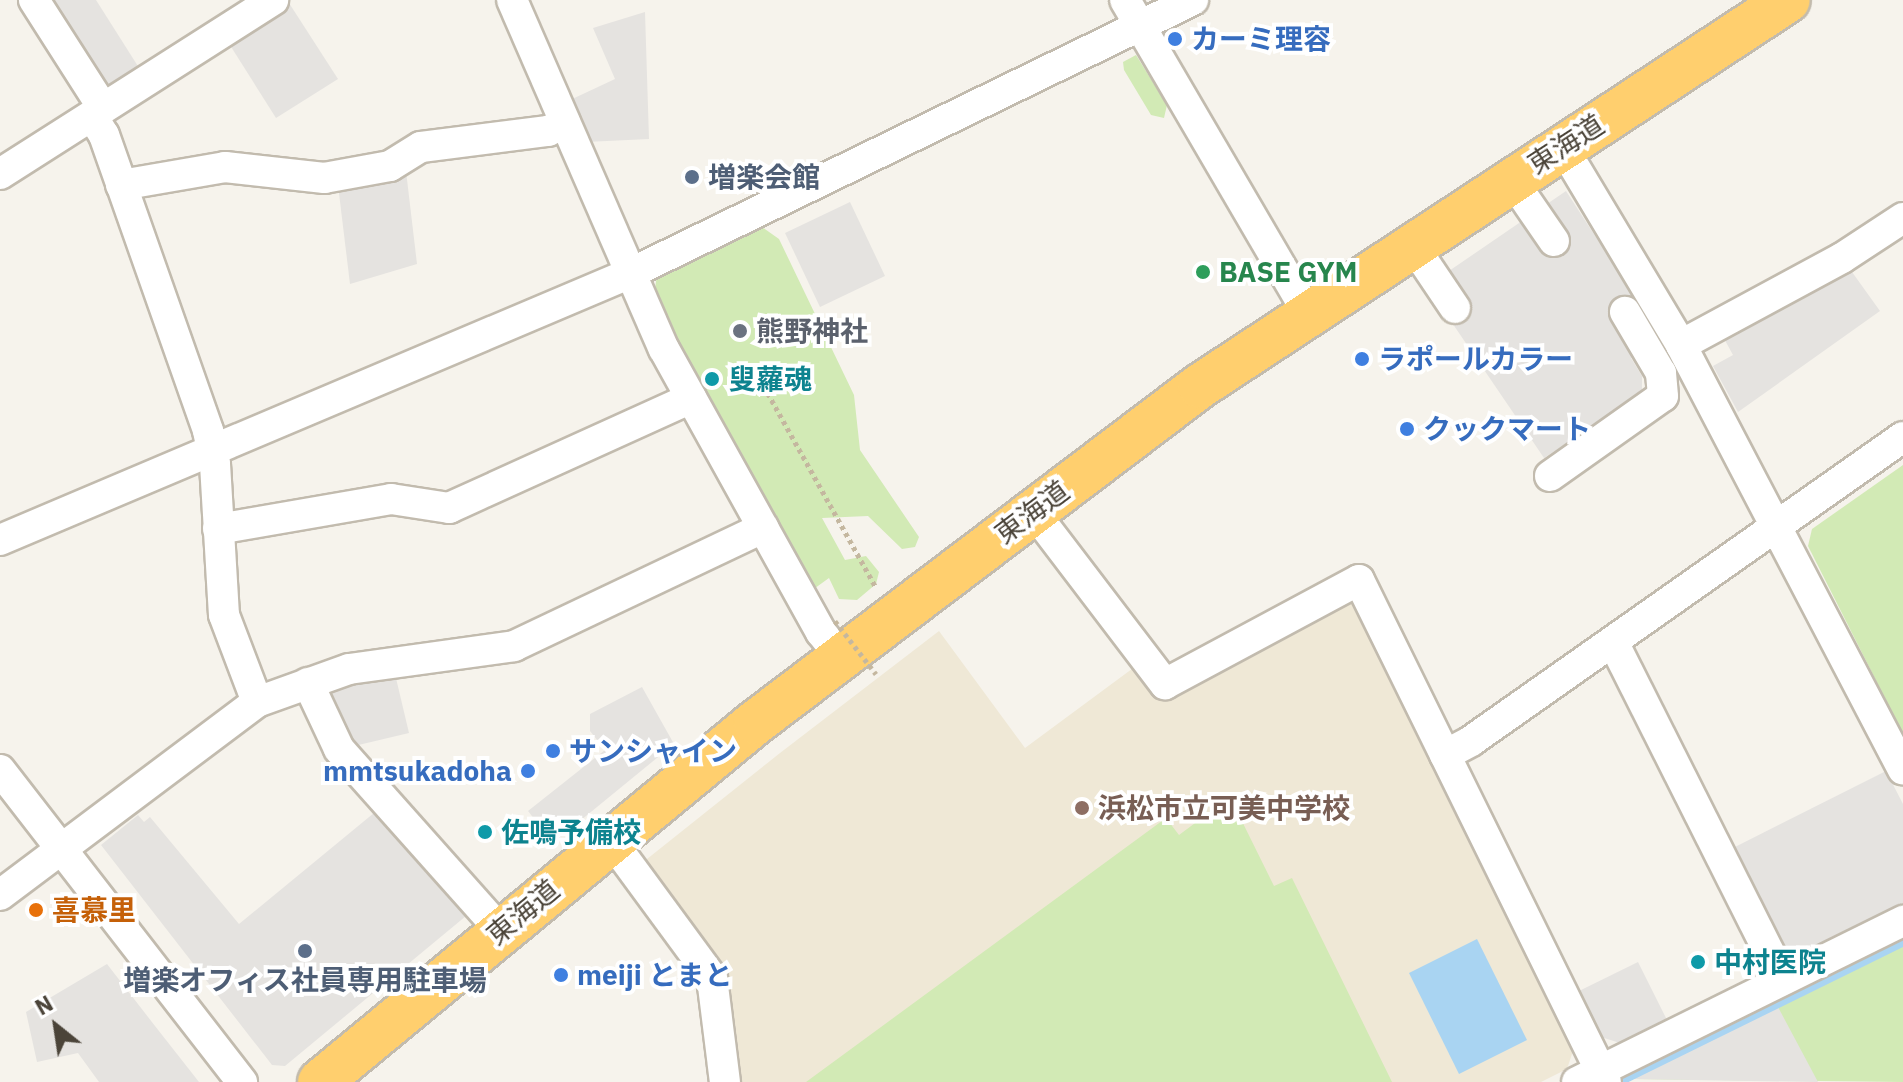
<!DOCTYPE html>
<html>
<head>
<meta charset="utf-8">
<style>
  body { margin:0 }
  #map { position:relative; width:1903px; height:1082px; overflow:hidden; background:#f6f3ec; font-family:"IBM Plex Sans","Noto Sans JP",sans-serif }
  div>[style] { position:absolute }
  .education>* { inset:0; background:#efe8d6 }
  .green>* { inset:0; background:#d2eab5 }
  .parking>* { inset:0; background:#e5e3e0 }
  .water>* { inset:0; background:#a9d4f2 }
  .stream>* { height:9px; margin:-4.5px; padding:0 4.5px; transform-origin:4.5px; border-radius:4.5px; background:#a9d4f2 }
  .path>* { height:5px; margin-top:-2.5px; transform-origin:0; background:repeating-linear-gradient(90deg,#c4b79f 0 4px,transparent 0 8px) }
  .roads { filter:drop-shadow(2px 0 #c2bbae) drop-shadow(-2px 0 #c2bbae) drop-shadow(0 2px #c2bbae) drop-shadow(0 -2px #c2bbae) }
  .minor>* { height:30px; margin:-15px; padding:0 15px; transform-origin:15px; border-radius:15px; background:#fff }
  .highway>* { height:44px; margin:-22px; padding:0 22px; transform-origin:22px; border-radius:22px; background:#ffcf6e }
  .path-bridge>* { height:5px; margin-top:-2.5px; transform-origin:0; background:repeating-linear-gradient(90deg,#c4b79f 0 4px,transparent 0 8px) }
  .dots>* { width:22px; height:22px; translate:-50% -50%; box-sizing:border-box; border:4px solid #fff; border-radius:50% }
  span { translate:-50% -50%; white-space:nowrap; text-align:center; line-height:1.15; -webkit-text-stroke:8px #fff; paint-order:stroke }
  .shop-label { font-size:28px; color:#366cbe; font-weight:700 }
  .left { translate:0 -50%; text-align:left }
  .right { translate:-100% -50%; text-align:right }
  .street-label { font-size:28px; color:#4b4439 }
  .service-label { font-size:28px; color:#4e5e75; font-weight:700 }
  .leisure-label { font-size:28px; color:#27864d; font-weight:700 }
  .worship-label { font-size:28px; color:#5b616d; font-weight:700 }
  .culture-label { font-size:28px; color:#0d838f; font-weight:700 }
  .education-label { font-size:28px; color:#785e54; font-weight:700 }
  .food-label { font-size:28px; color:#c56008; font-weight:700 }
  .north { position:absolute; left:16px; top:986px; width:80px; height:80px; -webkit-text-stroke:6px #fff; paint-order:stroke; rotate:330deg; font-size:22px; font-weight:700; line-height:32px; text-align:center; color:#4b4439 }
  .north::after { content:''; display:block; margin:auto; width:28px; height:36px; background:#4b4439; clip-path:polygon(50% 0,100% 100%,50% 72%,0 100%) }
</style>
</head>
<body>
<div id="map">
  <div class="education">
    <div style="clip-path:polygon(1349px 596px,1573px 1051px,1567px 1069px,1541px 1082px,737px 1082px,730px 1043px,642px 863px,780px 753px,939px 631px,1025px 748px,1140px 663px,1164px 695px)"></div>
  </div>
  <div class="green">
    <div style="clip-path:polygon(1136px 55px,1167px 105px,1164px 118px,1151px 115px,1124px 70px,1123px 62px)"></div>
    <div style="clip-path:polygon(759px 225px,779px 239px,854px 395px,860px 450px,919px 537px,915px 547px,902px 549px,868px 516px,822px 518px,845px 560px,866px 556px,879px 572px,876px 584px,857px 600px,839px 599px,829px 578px,811px 591px,674px 344px,654px 297px,657px 274px)"></div>
    <div style="clip-path:polygon(1903px 465px,1903px 734px,1808px 546px,1812px 529px)"></div>
    <div style="clip-path:polygon(1230px 797px,1274px 886px,1292px 878px,1392px 1082px,806px 1082px,1166px 818px,1179px 835px)"></div>
    <div style="clip-path:polygon(1903px 946px,1903px 1082px,1633px 1079px)"></div>
  </div>
  <div class="parking">
    <div style="clip-path:polygon(45px 0,96px 0,141px 71px,111px 90px,101px 88px)"></div>
    <div style="clip-path:polygon(289px 3px,338px 79px,276px 118px,228px 42px)"></div>
    <div style="clip-path:polygon(645px 12px,649px 139px,586px 142px,568px 101px,615px 79px,593px 28px)"></div>
    <div style="clip-path:polygon(406px 171px,417px 264px,350px 284px,338px 185px)"></div>
    <div style="clip-path:polygon(1566px 191px,1662px 339px,1631px 358px,1642px 376px,1642px 392px,1544px 458px,1427px 286px)"></div>
    <div style="clip-path:polygon(850px 202px,885px 276px,820px 307px,785px 233px)"></div>
    <div style="clip-path:polygon(1847px 265px,1880px 311px,1738px 412px,1713px 366px,1733px 355px,1721px 333px)"></div>
    <div style="clip-path:polygon(395px 674px,409px 733px,350px 747px,319px 690px)"></div>
    <div style="clip-path:polygon(642px 687px,674px 744px,553px 843px,528px 811px,605px 750px,590px 731px,590px 714px)"></div>
    <div style="clip-path:polygon(1886px 771px,1903px 804px,1903px 903px,1788px 960px,1727px 851px)"></div>
    <div style="clip-path:polygon(380px 808px,472px 911px,285px 1066px,272px 1065px,101px 845px,138px 815px,144px 822px,150px 817px,239px 924px)"></div>
    <div style="clip-path:polygon(1638px 962px,1667px 1020px,1620px 1043px,1601px 1037px,1579px 991px)"></div>
    <div style="clip-path:polygon(107px 964px,155px 1026px,199px 1082px,99px 1082px,78px 1053px,37px 1062px,26px 1012px)"></div>
    <div style="clip-path:polygon(1778px 1007px,1818px 1082px,1633px 1079px)"></div>
  </div>
  <div class="water">
    <div style="clip-path:polygon(1477px 939px,1527px 1040px,1459px 1074px,1409px 973px)"></div>
  </div>
  <div class="stream">
    <div style="left:1625px;top:1078px;width:310px;rotate:-26.2deg"></div>
  </div>
  <div class="path">
    <div style="left:756px;top:372px;width:245px;rotate:60.9deg"></div>
  </div>
  <div class="roads">
    <div class="minor">
      <div style="left:34px;top:0;width:128px;rotate:57.4deg"></div>
      <div style="left:512px;top:0;width:381px;rotate:66.5deg"></div>
      <div style="left:664px;top:349px;width:324px;rotate:61deg"></div>
      <div style="left:821px;top:632px;width:33px;rotate:52deg"></div>
      <div style="left:1125px;top:0;width:361px;rotate:59.7deg"></div>
      <div style="left:92px;top:116px;width:22px;rotate:58deg"></div>
      <div style="left:104px;top:135px;width:314px;rotate:70.6deg"></div>
      <div style="left:208px;top:431px;width:34px;rotate:78deg"></div>
      <div style="left:215px;top:464px;width:151px;rotate:86.6deg"></div>
      <div style="left:224px;top:615px;width:93px;rotate:69.2deg"></div>
      <div style="left:1562px;top:146px;width:232px;rotate:59.1deg"></div>
      <div style="left:1681px;top:345px;width:479px;rotate:62.4deg"></div>
      <div style="left:0;top:174px;width:324px;rotate:-32.5deg"></div>
      <div style="left:1512px;top:180px;width:74px;rotate:55.5deg"></div>
      <div style="left:121px;top:185px;width:106px;rotate:-9.8deg"></div>
      <div style="left:225px;top:167px;width:100px;rotate:6.3deg"></div>
      <div style="left:324px;top:178px;width:67px;rotate:-10.3deg"></div>
      <div style="left:390px;top:166px;width:36px;rotate:-32deg"></div>
      <div style="left:421px;top:147px;width:128px;rotate:-7.2deg"></div>
      <div style="left:548px;top:131px;width:19px;rotate:-25deg"></div>
      <div style="left:1412px;top:244px;width:77px;rotate:56.1deg"></div>
      <div style="left:1681px;top:345px;width:183px;rotate:-28.4deg"></div>
      <div style="left:1842px;top:258px;width:73px;rotate:-33.3deg"></div>
      <div style="left:1550px;top:476px;width:138px;rotate:-35.3deg"></div>
      <div style="left:1663px;top:396px;width:23px;rotate:-95deg"></div>
      <div style="left:1661px;top:373px;width:71px;rotate:-120.5deg"></div>
      <div style="left:1033px;top:511px;width:218px;rotate:52.7deg"></div>
      <div style="left:1165px;top:684px;width:220px;rotate:-28.2deg"></div>
      <div style="left:1359px;top:580px;width:559px;rotate:63.8deg"></div>
      <div style="left:218px;top:529px;width:176px;rotate:-9.8deg"></div>
      <div style="left:391px;top:499px;width:59px;rotate:8.8deg"></div>
      <div style="left:449px;top:508px;width:266px;rotate:-24.4deg"></div>
      <div style="left:0;top:540px;width:685px;rotate:-22.94deg"></div>
      <div style="left:631px;top:273px;width:625px;rotate:-25.91deg"></div>
      <div style="left:1613px;top:642px;width:378px;rotate:63.3deg"></div>
      <div style="left:308px;top:683px;width:73px;rotate:64.8deg"></div>
      <div style="left:339px;top:749px;width:244px;rotate:48.3deg"></div>
      <div style="left:1445px;top:755px;width:30px;rotate:-28deg"></div>
      <div style="left:1471px;top:741px;width:528px;rotate:-35.13deg"></div>
      <div style="left:0;top:770px;width:395px;rotate:52.2deg"></div>
      <div style="left:610px;top:839px;width:172px;rotate:53.7deg"></div>
      <div style="left:712px;top:978px;width:105px;rotate:82.9deg"></div>
      <div style="left:0;top:895px;width:321px;rotate:-36.9deg"></div>
      <div style="left:257px;top:702px;width:98px;rotate:-19.7deg"></div>
      <div style="left:349px;top:669px;width:167px;rotate:-7.9deg"></div>
      <div style="left:514px;top:646px;width:276px;rotate:-25.4deg"></div>
      <div style="left:1577px;top:1082px;width:364px;rotate:-26.3deg"></div>
    </div>
    <div class="highway">
      <div style="left:320px;top:1082px;width:565px;rotate:-39.55deg"></div>
      <div style="left:756px;top:722px;width:557px;rotate:-37.12deg"></div>
      <div style="left:1200px;top:386px;width:703px;rotate:-33.28deg"></div>
    </div>
  </div>
  <div class="path-bridge">
    <div style="left:835px;top:621px;width:67px;rotate:52.3deg"></div>
  </div>
  <div class="dots">
    <div style="left:1175px;top:39px;background:#3f7fe0"></div>
    <div style="left:692px;top:177px;background:#5c6f8a"></div>
    <div style="left:1203px;top:272px;background:#2e9e5b"></div>
    <div style="left:740px;top:331px;background:#6b7280"></div>
    <div style="left:1362px;top:359px;background:#3f7fe0"></div>
    <div style="left:712px;top:379px;background:#0f9aa8"></div>
    <div style="left:1407px;top:429px;background:#3f7fe0"></div>
    <div style="left:553px;top:751px;background:#3f7fe0"></div>
    <div style="left:528px;top:771px;background:#3f7fe0"></div>
    <div style="left:1082px;top:808px;background:#8d6e63"></div>
    <div style="left:485px;top:832px;background:#0f9aa8"></div>
    <div style="left:36px;top:910px;background:#e8710a"></div>
    <div style="left:305px;top:951px;background:#5c6f8a"></div>
    <div style="left:1698px;top:962px;background:#0f9aa8"></div>
    <div style="left:561px;top:975px;background:#3f7fe0"></div>
  </div>
  <div class="shop-label">
    <span class="left" style="left:1191px;top:39px">カーミ理容</span>
    <span class="left" style="left:1378px;top:359px">ラポールカラー</span>
    <span class="left" style="left:1423px;top:429px">クックマート</span>
    <span class="left" style="left:569px;top:751px">サンシャイン</span>
    <span class="right" style="left:512px;top:771px">mmtsukadoha</span>
    <span class="left" style="left:577px;top:975px">meiji とまと</span>
  </div>
  <div class="street-label">
    <span style="left:1566px;top:144px;rotate:-33deg">東海道</span>
    <span style="left:1032px;top:512px;rotate:-37deg">東海道</span>
    <span style="left:523px;top:912px;rotate:-40deg">東海道</span>
  </div>
  <div class="service-label">
    <span class="left" style="left:708px;top:177px">増楽会館</span>
    <span style="left:305px;top:980px">増楽オフィス社員専用駐車場</span>
  </div>
  <div class="leisure-label">
    <span class="left" style="left:1219px;top:272px">BASE GYM</span>
  </div>
  <div class="worship-label">
    <span class="left" style="left:756px;top:331px">熊野神社</span>
  </div>
  <div class="culture-label">
    <span class="left" style="left:728px;top:379px">叟蘿魂</span>
    <span class="left" style="left:501px;top:832px">佐鳴予備校</span>
    <span class="left" style="left:1714px;top:962px">中村医院</span>
  </div>
  <div class="education-label">
    <span class="left" style="left:1098px;top:808px">浜松市立可美中学校</span>
  </div>
  <div class="food-label">
    <span class="left" style="left:52px;top:910px">喜慕里</span>
  </div>
  <div class="north">N</div>
</div>
</body>
</html>
